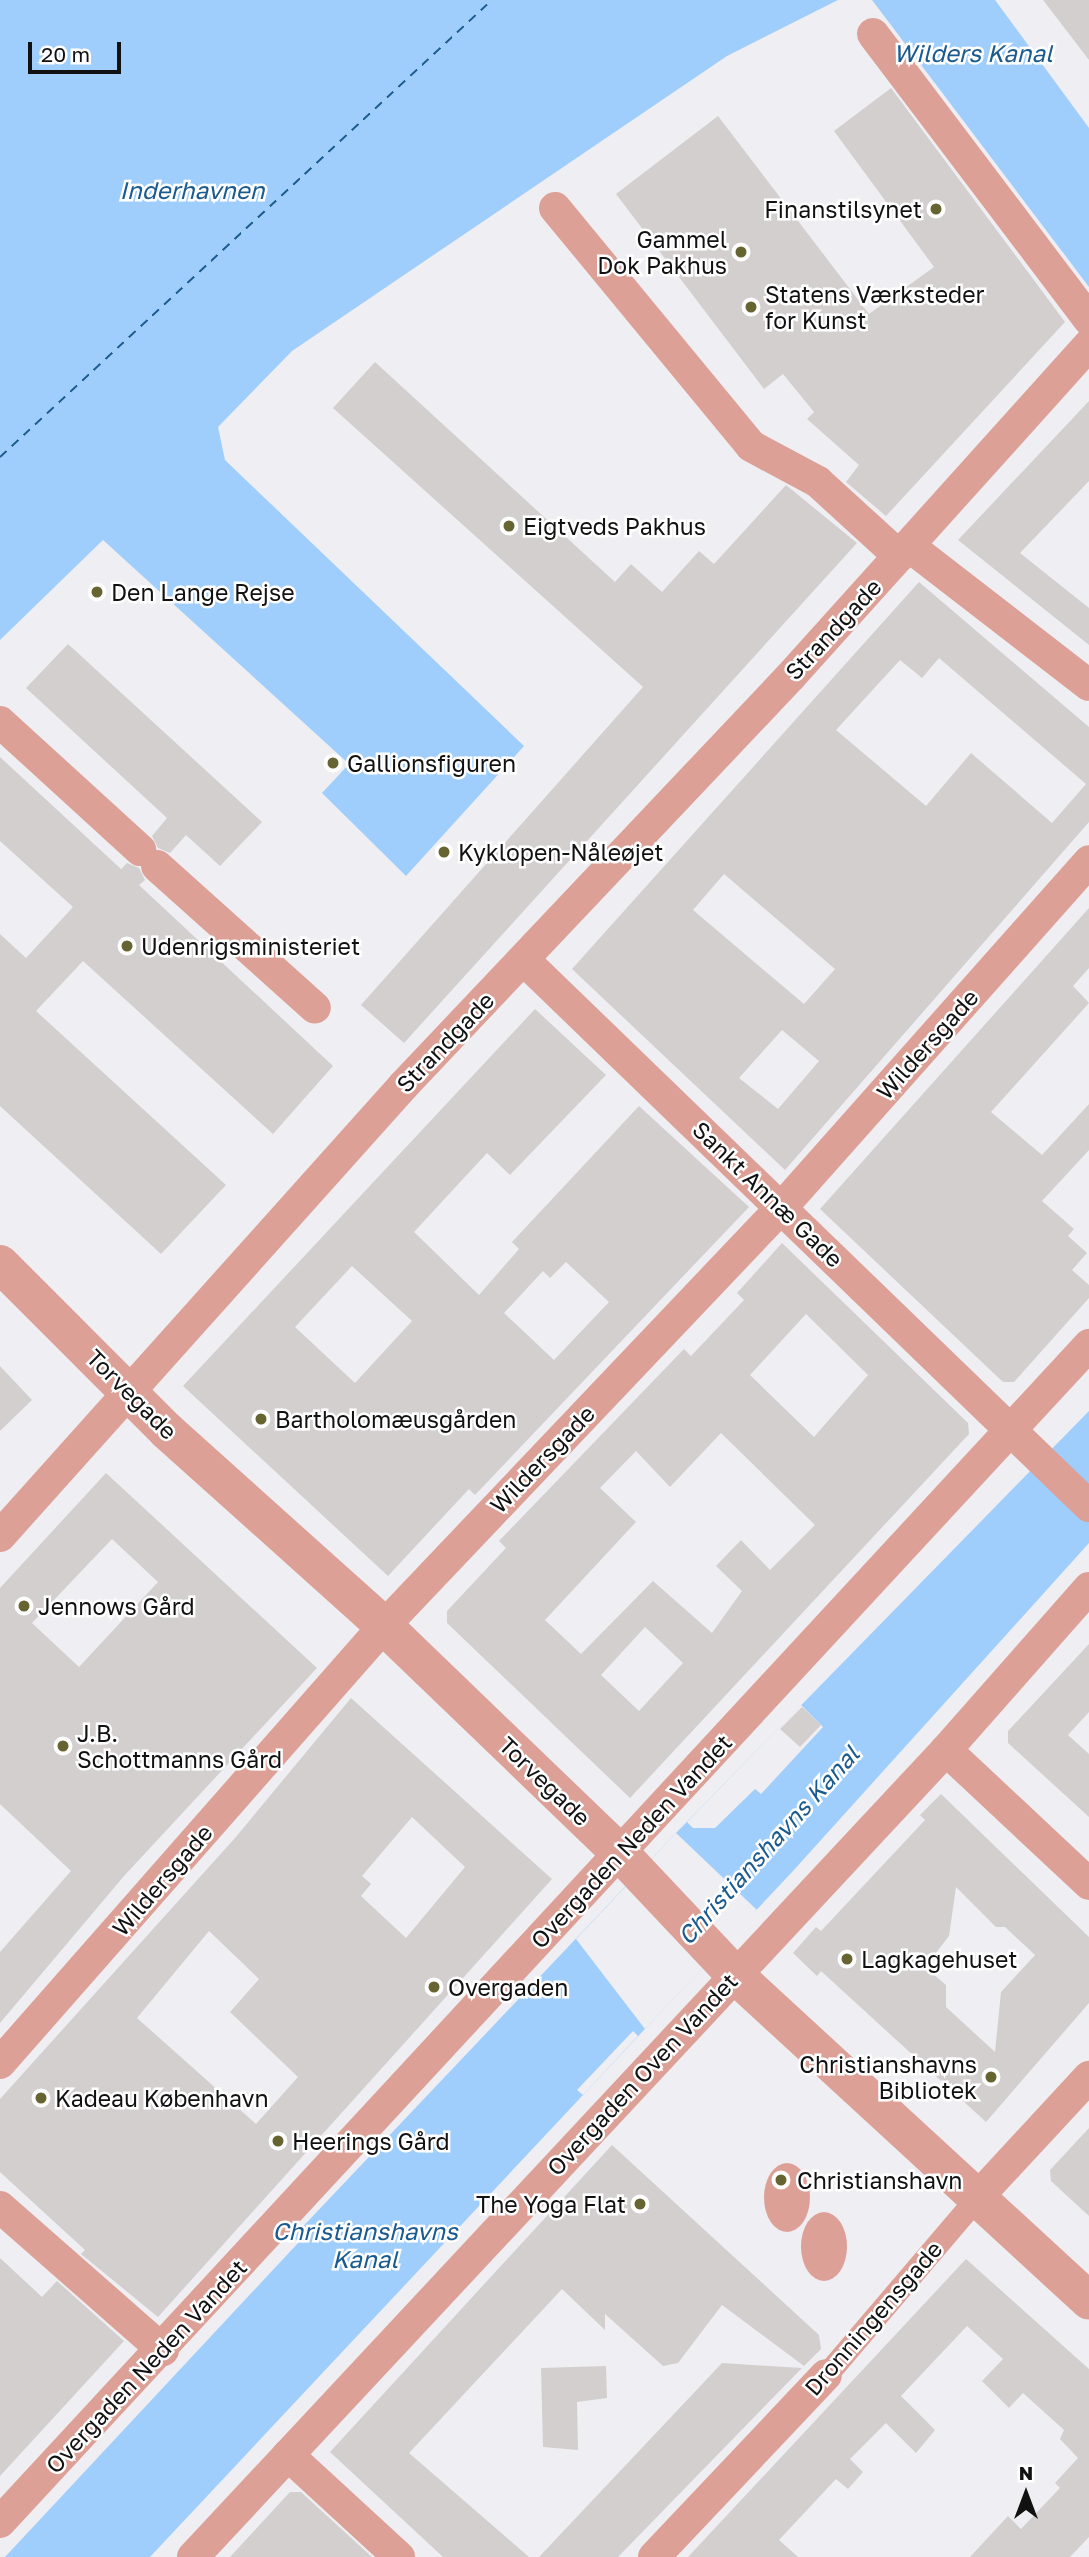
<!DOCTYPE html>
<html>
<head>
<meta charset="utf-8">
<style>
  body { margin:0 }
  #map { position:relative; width:1089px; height:2557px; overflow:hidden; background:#efeef2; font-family:"Golos Text",sans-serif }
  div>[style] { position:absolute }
  .water>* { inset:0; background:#9fcefc }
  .pier>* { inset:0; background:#efeef2 }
  .ferry>* { height:2px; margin-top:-1px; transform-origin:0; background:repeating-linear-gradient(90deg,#1b5a8e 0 9px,transparent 0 16px) }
  .building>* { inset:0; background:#d3cfcf }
  .pedestrian>* { height:23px; margin:-11.5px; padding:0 11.5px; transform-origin:11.5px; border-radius:11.5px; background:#dca097 }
  .pedestrian>.ring { margin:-11.5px; padding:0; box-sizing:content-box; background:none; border:23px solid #dca097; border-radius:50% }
  .minor>* { height:32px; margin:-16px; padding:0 16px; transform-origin:16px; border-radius:16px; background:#dca097 }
  .tertiary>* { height:38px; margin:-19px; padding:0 19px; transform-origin:19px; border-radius:19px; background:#dca097 }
  .dots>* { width:19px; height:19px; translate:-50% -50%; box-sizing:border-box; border:4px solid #fff; border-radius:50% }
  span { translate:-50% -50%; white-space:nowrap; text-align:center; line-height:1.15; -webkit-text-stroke:5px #fff; paint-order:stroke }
  .poi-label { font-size:23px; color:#111112 }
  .right { translate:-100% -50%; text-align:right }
  .left { translate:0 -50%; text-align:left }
  .street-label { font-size:23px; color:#111112 }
  .water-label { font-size:24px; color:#1b5a8e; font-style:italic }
  .north { position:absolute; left:991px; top:2459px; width:70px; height:70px; -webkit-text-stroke:5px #fff; paint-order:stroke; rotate:0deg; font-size:19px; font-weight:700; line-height:28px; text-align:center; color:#111112 }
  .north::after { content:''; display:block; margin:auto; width:24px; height:32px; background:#111112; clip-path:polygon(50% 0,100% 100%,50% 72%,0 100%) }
  .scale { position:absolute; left:28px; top:42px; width:93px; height:32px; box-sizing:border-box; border:4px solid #111112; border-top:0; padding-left:9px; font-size:21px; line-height:24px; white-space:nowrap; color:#111112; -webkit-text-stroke:5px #fff; paint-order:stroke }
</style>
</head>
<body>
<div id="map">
  <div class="water">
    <div style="clip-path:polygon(0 0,838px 0,727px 56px,292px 351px,218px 427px,225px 460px,524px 746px,406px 876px,322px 793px,349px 764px,103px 540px,0 640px)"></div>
    <div style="clip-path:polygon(872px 0,995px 0,1089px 128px,1089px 287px)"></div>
    <div style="clip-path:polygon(1089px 1411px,1089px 1543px,793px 1871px,150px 2557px,5px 2557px,299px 2242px,293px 2237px,676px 1833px)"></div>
  </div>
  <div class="pier">
    <div style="clip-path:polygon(801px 1705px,823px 1727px,761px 1794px,755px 1789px,715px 1828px,693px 1828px,687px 1822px)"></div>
    <div style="clip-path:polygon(676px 1833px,757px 1910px,645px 2029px,576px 1939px)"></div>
    <div style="clip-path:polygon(633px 2031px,638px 2036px,583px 2095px,577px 2090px)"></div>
  </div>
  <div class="ferry">
    <div style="left:0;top:457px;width:672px;rotate:-42.89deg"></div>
  </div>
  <div class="building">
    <div style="clip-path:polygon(1043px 0,1089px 0,1089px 60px)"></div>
    <div style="clip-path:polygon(891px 88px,1065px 322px,886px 516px,846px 482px,859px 465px,807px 419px,814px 412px,783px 374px,764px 389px,616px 194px,718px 116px,869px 314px,934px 267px,834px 131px)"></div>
    <div style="clip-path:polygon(375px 362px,615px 582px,631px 564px,662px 592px,699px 551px,714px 564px,786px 485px,857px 543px,404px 1043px,361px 1005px,643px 687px,333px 408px)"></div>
    <div style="clip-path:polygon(1089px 401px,1089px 481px,1020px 553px,1089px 608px,1089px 645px,958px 540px)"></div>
    <div style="clip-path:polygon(evenodd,919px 582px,1089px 727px,1089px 822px,785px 1170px,572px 969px,919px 582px,939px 658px,1086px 784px,1052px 823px,971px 753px,926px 806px,836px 730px,900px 660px,922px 678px,939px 658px,919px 582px,724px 874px,835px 969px,804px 1004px,693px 910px,724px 874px,919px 582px,782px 1030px,819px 1061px,778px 1109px,739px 1078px,782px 1030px)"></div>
    <div style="clip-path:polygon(68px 644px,262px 822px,220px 866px,186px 835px,170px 853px,158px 848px,152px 836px,167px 818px,26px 688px)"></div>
    <div style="clip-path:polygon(0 757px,121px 869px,127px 863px,139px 868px,145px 880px,139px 885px,333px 1066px,273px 1134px,83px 961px,36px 1011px,226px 1185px,161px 1254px,0 1106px,0 934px,26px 958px,73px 907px,0 841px)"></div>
    <div style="clip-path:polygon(1089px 908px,1089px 968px,1073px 986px,1089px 1003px,991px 1112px,1042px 1155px,1089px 1104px,1089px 1150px,1042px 1201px,1074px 1229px,1068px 1236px,1087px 1253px,1072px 1270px,1089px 1285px,1089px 1298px,1014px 1382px,1003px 1382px,820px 1209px)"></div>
    <div style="clip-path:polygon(evenodd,535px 1009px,606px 1075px,510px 1175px,487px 1153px,414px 1232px,479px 1295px,519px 1249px,512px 1242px,639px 1106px,749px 1207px,475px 1495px,469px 1489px,388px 1576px,183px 1386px,535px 1009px,566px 1262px,609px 1302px,554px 1360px,504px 1313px,543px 1271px,550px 1278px,566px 1262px,535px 1009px,352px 1266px,412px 1321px,355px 1383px,295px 1327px,352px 1266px)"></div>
    <div style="clip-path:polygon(evenodd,782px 1243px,968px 1423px,969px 1434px,630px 1798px,447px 1623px,447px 1611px,506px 1548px,499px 1541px,684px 1349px,691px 1356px,744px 1300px,737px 1293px,782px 1243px,806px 1314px,868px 1375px,814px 1437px,750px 1375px,806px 1314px,782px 1243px,721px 1433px,815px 1525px,770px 1570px,741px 1540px,716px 1566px,742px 1591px,712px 1633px,653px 1581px,581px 1654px,545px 1620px,636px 1522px,600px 1488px,636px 1451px,670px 1487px,721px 1433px,782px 1243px,645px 1627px,683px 1663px,639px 1711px,601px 1675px,645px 1627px)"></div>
    <div style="clip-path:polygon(0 1366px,32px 1400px,0 1431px)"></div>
    <div style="clip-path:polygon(evenodd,106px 1473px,317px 1668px,124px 1876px,0 2023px,0 1952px,71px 1871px,0 1804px,0 1588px,106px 1473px,112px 1539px,158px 1582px,79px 1667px,32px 1623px,112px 1539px)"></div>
    <div style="clip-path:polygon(1089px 1644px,1089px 1712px,1068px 1735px,1089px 1754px,1089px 1817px,1008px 1743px,1008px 1731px)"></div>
    <div style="clip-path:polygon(evenodd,351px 1698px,552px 1879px,158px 2317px,81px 2254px,85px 2250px,0 2172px,0 2099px,235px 1838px,351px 1698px,412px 1817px,465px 1867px,406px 1938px,361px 1896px,371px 1884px,362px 1876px,412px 1817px,351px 1698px,209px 1931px,259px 1979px,230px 2012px,298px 2077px,256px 2124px,137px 2018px,209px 1931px)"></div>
    <div style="clip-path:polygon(802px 1707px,821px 1725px,800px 1747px,780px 1729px)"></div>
    <div style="clip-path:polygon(evenodd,941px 1794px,1089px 1937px,1089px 2003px,986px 2122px,821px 1971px,817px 1976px,793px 1953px,816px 1927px,821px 1931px,925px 1820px,920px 1815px,941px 1794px,956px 1887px,996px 1927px,1005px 1927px,1035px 1955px,1001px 1992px,995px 2052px,946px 2007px,946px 1985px,925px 1967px,949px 1936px,956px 1887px)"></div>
    <div style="clip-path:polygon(1089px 2128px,1089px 2216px,1051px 2181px,1050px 2170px)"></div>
    <div style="clip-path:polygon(612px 2145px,819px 2335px,821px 2349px,804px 2366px,722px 2305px,678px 2363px,663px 2366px,605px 2314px,605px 2330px,562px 2289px,409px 2453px,529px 2557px,443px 2557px,330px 2452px)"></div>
    <div style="clip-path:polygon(0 2258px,42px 2297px,57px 2281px,124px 2341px,0 2476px)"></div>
    <div style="clip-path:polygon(966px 2259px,1089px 2369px,1089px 2537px,1070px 2557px,970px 2557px,1008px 2516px,1021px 2529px,1060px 2488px,1055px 2483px,1078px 2458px,1060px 2439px,1064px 2430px,1023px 2393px,1009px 2408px,982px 2381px,1003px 2359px,967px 2326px,901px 2396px,935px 2430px,916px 2453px,886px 2423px,850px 2459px,863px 2472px,848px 2489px,836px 2479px,779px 2540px,798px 2557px,688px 2557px)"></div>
    <div style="clip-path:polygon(722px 2363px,802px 2368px,618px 2557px,539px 2557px)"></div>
    <div style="clip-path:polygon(606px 2366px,607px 2398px,577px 2402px,578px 2450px,543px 2447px,541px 2368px)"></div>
    <div style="clip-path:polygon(290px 2492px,301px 2492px,372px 2557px,230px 2557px)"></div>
  </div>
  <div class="pedestrian">
    <div class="ring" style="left:775px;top:2174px;width:-9px;height:-9px"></div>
    <div class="ring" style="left:812px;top:2223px;width:-9px;height:-9px"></div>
    <div style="left:826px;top:2375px;width:230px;rotate:-49.6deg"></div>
  </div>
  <div class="minor">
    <div style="left:873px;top:34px;width:358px;rotate:52.9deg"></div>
    <div style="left:555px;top:208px;width:308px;rotate:50.5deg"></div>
    <div style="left:751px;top:446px;width:76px;rotate:28.2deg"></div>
    <div style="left:818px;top:482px;width:110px;rotate:42.4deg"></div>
    <div style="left:909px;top:546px;width:227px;rotate:37.7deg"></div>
    <div style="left:0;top:722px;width:190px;rotate:42.4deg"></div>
    <div style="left:157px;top:866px;width:212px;rotate:41.9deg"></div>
    <div style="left:524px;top:960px;width:786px;rotate:44.02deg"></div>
    <div style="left:0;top:1536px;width:604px;rotate:-48.15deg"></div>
    <div style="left:403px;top:1086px;width:563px;rotate:-46.58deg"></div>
    <div style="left:790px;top:677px;width:447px;rotate:-48deg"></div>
    <div style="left:946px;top:1750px;width:196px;rotate:43.1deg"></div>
    <div style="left:0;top:2063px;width:582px;rotate:-48.69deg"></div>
    <div style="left:384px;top:1626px;width:579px;rotate:-46.47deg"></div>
    <div style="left:783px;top:1206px;width:461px;rotate:-48.4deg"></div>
    <div style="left:975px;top:2200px;width:168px;rotate:-47.2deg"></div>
    <div style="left:0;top:2207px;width:217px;rotate:41.3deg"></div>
    <div style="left:288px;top:2455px;width:151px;rotate:42.6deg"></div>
    <div style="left:0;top:2522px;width:1604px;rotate:-47.22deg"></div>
    <div style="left:193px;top:2557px;width:1104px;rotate:-46.98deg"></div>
    <div style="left:946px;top:1750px;width:216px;rotate:-48.6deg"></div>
    <div style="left:654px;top:2557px;width:250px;rotate:-46.6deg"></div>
  </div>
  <div class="tertiary">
    <div style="left:0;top:1264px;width:236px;rotate:45deg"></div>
    <div style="left:167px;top:1431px;width:292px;rotate:41.9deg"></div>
    <div style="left:384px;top:1626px;width:327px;rotate:43.9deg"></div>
    <div style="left:620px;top:1853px;width:168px;rotate:46.7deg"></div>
    <div style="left:735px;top:1975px;width:481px;rotate:42.6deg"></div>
  </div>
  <div class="dots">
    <div style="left:936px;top:209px;background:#666532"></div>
    <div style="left:741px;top:252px;background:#666532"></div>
    <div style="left:751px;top:307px;background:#666532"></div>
    <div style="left:509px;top:526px;background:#666532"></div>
    <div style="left:97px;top:592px;background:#666532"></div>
    <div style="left:333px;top:763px;background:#666532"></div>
    <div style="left:444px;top:852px;background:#666532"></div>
    <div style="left:127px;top:946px;background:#666532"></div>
    <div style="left:261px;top:1419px;background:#666532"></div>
    <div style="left:24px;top:1606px;background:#666532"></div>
    <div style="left:63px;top:1746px;background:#666532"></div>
    <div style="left:847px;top:1959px;background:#666532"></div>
    <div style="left:434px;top:1987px;background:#666532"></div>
    <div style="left:991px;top:2077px;background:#666532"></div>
    <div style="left:41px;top:2098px;background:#666532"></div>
    <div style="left:278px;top:2141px;background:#666532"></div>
    <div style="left:781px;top:2180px;background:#666532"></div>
    <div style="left:640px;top:2204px;background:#666532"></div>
  </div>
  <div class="poi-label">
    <span class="right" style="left:922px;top:209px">Finanstilsynet</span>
    <span class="right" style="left:727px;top:252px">Gammel<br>Dok Pakhus</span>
    <span class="left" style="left:765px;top:307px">Statens Værksteder<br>for Kunst</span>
    <span class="left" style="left:523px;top:526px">Eigtveds Pakhus</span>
    <span class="left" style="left:111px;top:592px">Den Lange Rejse</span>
    <span class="left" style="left:347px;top:763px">Gallionsfiguren</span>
    <span class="left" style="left:458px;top:852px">Kyklopen-Nåleøjet</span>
    <span class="left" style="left:141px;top:946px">Udenrigsministeriet</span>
    <span class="left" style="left:275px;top:1419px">Bartholomæusgården</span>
    <span class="left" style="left:38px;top:1606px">Jennows Gård</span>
    <span class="left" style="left:77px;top:1746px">J.B.<br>Schottmanns Gård</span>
    <span class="left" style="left:861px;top:1959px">Lagkagehuset</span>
    <span class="left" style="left:448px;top:1987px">Overgaden</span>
    <span class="right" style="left:977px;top:2077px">Christianshavns<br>Bibliotek</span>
    <span class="left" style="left:55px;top:2098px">Kadeau København</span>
    <span class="left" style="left:292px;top:2141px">Heerings Gård</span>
    <span class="left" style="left:797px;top:2180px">Christianshavn</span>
    <span class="right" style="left:626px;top:2204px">The Yoga Flat</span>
  </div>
  <div class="street-label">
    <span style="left:833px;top:629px;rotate:-47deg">Strandgade</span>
    <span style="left:445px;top:1042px;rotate:-46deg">Strandgade</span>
    <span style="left:927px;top:1044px;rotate:-48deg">Wildersgade</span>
    <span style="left:768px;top:1194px;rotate:44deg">Sankt Annæ Gade</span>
    <span style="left:132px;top:1394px;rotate:45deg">Torvegade</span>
    <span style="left:542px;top:1459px;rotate:-46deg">Wildersgade</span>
    <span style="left:545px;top:1781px;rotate:44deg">Torvegade</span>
    <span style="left:631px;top:1841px;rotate:-47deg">Overgaden Neden Vandet</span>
    <span style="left:162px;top:1880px;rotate:-49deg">Wildersgade</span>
    <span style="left:642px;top:2074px;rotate:-47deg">Overgaden Oven Vandet</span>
    <span style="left:873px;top:2318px;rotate:-49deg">Dronningensgade</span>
    <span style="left:146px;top:2366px;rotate:-47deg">Overgaden Neden Vandet</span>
  </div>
  <div class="water-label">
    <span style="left:973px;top:53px">Wilders Kanal</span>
    <span style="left:192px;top:190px">Inderhavnen</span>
    <span style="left:768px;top:1845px;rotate:-48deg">Christianshavns Kanal</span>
    <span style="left:365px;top:2245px">Christianshavns<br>Kanal</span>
  </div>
  <div class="north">N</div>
  <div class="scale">20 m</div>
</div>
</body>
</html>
